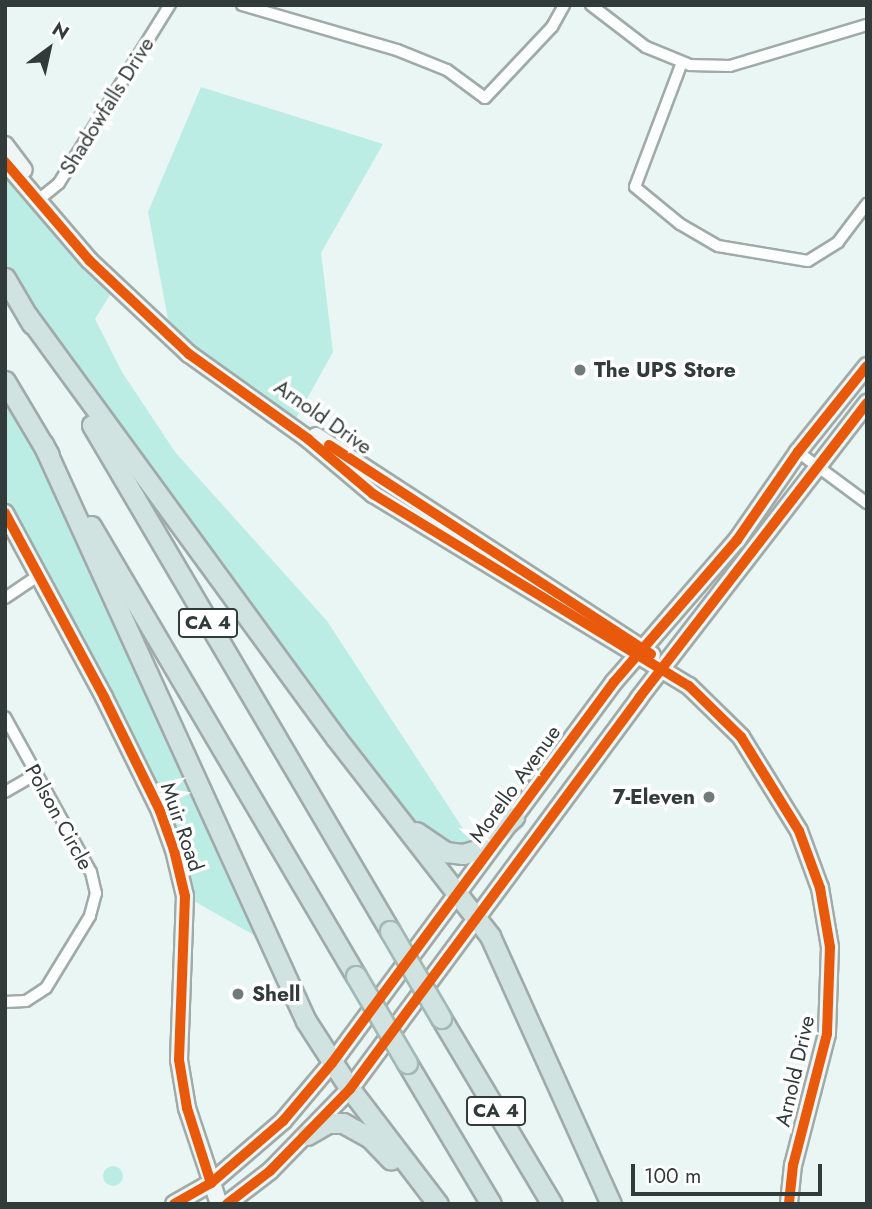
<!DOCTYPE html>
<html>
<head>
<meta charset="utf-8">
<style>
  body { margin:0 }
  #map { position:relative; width:872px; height:1209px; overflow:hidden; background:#e9f6f4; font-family:Jost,sans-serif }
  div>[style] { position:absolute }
  .green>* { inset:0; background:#bbede5 }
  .round { border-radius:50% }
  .roads { filter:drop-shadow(2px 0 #a0aba9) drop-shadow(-2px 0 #a0aba9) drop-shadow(0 2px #a0aba9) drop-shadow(0 -2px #a0aba9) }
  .street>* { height:10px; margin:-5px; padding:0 5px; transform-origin:5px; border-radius:5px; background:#fcfefd }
  .secondary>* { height:16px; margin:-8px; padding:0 8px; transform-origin:8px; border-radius:8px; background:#eff6f5 }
  .highway>* { height:19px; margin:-9.5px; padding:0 9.5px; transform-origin:9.5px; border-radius:9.5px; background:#d1e3e1 }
  .bridges { filter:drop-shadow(2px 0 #a2b9b6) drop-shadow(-2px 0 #a2b9b6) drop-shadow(0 2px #a2b9b6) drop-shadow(0 -2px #a2b9b6) }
  .highway-bridge>* { height:19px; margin:-9.5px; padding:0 9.5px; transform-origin:9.5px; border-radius:9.5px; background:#d1e3e1 }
  .cycleway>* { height:10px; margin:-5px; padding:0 5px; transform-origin:5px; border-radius:5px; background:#e8590c }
  .dots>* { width:19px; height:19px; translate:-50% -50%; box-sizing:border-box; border:4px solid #fff; border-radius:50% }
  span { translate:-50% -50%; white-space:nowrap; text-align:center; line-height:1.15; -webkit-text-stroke:7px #fff; paint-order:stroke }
  .shield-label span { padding:2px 5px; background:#fff; border:2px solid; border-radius:5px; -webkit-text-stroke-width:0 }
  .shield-label { font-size:19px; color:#313b39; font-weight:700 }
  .street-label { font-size:21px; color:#313b39 }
  .poi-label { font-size:21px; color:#313b39; font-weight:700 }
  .left { translate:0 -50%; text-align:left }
  .right { translate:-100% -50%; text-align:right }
  .frame { position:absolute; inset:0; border:7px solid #313b39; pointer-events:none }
  .north { position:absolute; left:14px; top:14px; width:70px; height:70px; -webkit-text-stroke:5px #fff; paint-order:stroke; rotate:33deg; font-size:19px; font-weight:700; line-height:28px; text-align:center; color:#313b39 }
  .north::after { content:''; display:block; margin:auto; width:24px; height:32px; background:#313b39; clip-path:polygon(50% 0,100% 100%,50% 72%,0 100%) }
  .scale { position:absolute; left:631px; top:1164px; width:191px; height:32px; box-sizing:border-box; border:4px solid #313b39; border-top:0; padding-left:9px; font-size:21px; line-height:24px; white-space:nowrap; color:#313b39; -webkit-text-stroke:5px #fff; paint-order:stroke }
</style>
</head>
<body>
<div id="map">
  <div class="green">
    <div style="clip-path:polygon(201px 87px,383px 144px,321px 253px,333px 352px,294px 422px,169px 325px,148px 212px)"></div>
    <div style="clip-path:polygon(5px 162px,115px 287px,95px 319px,122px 372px,175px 452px,327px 621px,477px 850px,463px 854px,419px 834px,5px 278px)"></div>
    <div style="clip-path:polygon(5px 381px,268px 943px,185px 896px,174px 850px,5px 513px)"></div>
    <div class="round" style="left:103px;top:1166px;width:20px;height:20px"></div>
  </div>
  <div class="roads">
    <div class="street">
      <div style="left:242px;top:5px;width:161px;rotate:16.2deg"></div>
      <div style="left:397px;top:50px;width:54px;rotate:21.8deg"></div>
      <div style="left:447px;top:70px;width:47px;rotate:36.4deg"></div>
      <div style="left:485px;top:98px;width:98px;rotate:-46.7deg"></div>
      <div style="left:552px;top:27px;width:25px;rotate:-61deg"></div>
      <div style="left:591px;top:5px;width:69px;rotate:37.4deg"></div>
      <div style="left:646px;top:47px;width:48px;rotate:22.2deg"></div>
      <div style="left:690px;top:65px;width:40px;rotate:1.4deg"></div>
      <div style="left:730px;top:66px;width:143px;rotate:-16.7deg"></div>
      <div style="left:681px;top:65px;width:130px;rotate:110.7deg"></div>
      <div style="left:635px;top:187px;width:58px;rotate:39.4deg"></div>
      <div style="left:680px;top:224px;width:44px;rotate:30.1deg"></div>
      <div style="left:718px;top:246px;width:91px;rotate:9.5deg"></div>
      <div style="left:808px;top:261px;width:36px;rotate:-32deg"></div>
      <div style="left:838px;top:242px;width:48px;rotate:-52.7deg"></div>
      <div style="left:37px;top:201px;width:28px;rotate:-39deg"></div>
      <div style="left:59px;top:183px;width:210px;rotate:-58.1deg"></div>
      <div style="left:798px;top:452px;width:86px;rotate:36.5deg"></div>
      <div style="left:5px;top:598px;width:37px;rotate:-34deg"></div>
      <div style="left:5px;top:717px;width:177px;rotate:61deg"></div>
      <div style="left:91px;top:872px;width:22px;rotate:77deg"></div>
      <div style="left:96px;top:893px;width:24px;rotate:105deg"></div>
      <div style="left:90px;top:916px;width:84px;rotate:121.4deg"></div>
      <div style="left:46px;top:988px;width:24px;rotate:147deg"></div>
      <div style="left:26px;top:1001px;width:21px;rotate:177deg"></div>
      <div style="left:5px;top:792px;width:34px;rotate:-30deg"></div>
    </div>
    <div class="secondary">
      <div style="left:5px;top:145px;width:31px;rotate:53deg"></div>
      <div style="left:5px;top:162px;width:130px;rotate:49.4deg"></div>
      <div style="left:90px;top:261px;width:136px;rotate:43.2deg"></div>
      <div style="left:189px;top:354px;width:146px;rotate:35.5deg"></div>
      <div style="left:308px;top:439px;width:85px;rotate:40.2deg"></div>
      <div style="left:373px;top:494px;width:370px;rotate:31.3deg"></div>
      <div style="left:689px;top:686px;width:73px;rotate:44.4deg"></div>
      <div style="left:741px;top:737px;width:110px;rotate:58.3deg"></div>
      <div style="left:799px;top:831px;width:61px;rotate:69.8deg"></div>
      <div style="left:820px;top:888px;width:60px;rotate:80.4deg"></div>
      <div style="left:830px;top:947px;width:87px;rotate:92deg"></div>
      <div style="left:827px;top:1034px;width:135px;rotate:104.5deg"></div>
      <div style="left:793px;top:1165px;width:39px;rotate:96deg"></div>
      <div style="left:316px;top:436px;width:401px;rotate:33.1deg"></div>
      <div style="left:5px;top:513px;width:209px;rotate:61.7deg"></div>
      <div style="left:104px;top:697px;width:127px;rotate:63.8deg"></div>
      <div style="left:160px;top:811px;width:41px;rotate:70.3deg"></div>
      <div style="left:174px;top:850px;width:47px;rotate:76.6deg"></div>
      <div style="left:185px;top:896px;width:164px;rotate:92.1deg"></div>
      <div style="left:179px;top:1060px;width:49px;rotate:80.5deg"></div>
      <div style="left:187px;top:1108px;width:101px;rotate:71.6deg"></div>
      <div style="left:174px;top:1204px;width:43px;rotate:-29.6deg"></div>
      <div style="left:211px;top:1183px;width:95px;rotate:-40.7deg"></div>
      <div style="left:283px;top:1121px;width:76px;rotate:-49.8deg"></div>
      <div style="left:332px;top:1063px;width:474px;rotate:-53.5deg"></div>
      <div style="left:614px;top:682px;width:188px;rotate:-49.1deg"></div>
      <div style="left:737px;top:540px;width:107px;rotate:-55.3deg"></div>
      <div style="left:798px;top:452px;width:110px;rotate:-51.3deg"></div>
      <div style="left:227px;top:1204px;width:54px;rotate:-37.5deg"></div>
      <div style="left:270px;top:1171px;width:115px;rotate:-45.7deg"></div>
      <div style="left:350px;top:1089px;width:486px;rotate:-53.5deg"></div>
      <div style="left:639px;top:698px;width:373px;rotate:-52.3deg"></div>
    </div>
    <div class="highway">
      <div style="left:5px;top:278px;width:53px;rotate:59.6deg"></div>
      <div style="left:27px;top:315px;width:524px;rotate:53.85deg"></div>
      <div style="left:336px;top:738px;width:251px;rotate:52.1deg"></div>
      <div style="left:490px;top:936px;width:294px;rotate:65.7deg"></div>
      <div style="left:5px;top:381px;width:86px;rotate:59.3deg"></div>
      <div style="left:92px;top:425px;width:587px;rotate:59.5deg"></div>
      <div style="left:43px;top:444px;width:634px;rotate:65.5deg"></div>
      <div style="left:306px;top:1021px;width:81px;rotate:57.1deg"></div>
      <div style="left:350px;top:1089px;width:145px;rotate:52.6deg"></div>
      <div style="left:91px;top:526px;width:522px;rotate:59.51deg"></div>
      <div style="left:416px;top:832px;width:36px;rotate:34deg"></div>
      <div style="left:446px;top:852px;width:17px;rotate:7deg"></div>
      <div style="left:463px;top:854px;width:15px;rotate:-16deg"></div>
      <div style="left:477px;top:850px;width:50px;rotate:-41.7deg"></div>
      <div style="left:441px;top:1018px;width:217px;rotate:59.2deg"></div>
      <div style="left:407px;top:1063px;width:164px;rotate:59.2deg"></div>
      <div style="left:307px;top:1135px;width:24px;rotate:-30deg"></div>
      <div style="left:328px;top:1123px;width:15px"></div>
      <div style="left:343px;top:1123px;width:31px;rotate:29deg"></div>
      <div style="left:370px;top:1138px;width:30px;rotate:46deg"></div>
    </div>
  </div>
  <div class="bridges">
    <div class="highway-bridge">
      <div style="left:390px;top:931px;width:101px;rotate:59.6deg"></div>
      <div style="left:356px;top:976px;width:101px;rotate:59.6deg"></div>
    </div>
  </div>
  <div class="cycleway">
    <div style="left:5px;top:162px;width:130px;rotate:49.4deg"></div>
    <div style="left:90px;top:261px;width:136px;rotate:43.2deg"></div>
    <div style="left:189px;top:354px;width:146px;rotate:35.5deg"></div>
    <div style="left:308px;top:439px;width:85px;rotate:40.2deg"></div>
    <div style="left:373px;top:494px;width:370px;rotate:31.3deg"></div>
    <div style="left:689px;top:686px;width:73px;rotate:44.4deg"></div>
    <div style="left:741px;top:737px;width:110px;rotate:58.3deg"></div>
    <div style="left:799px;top:831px;width:61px;rotate:69.8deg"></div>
    <div style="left:820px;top:888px;width:60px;rotate:80.4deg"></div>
    <div style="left:830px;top:947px;width:87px;rotate:92deg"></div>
    <div style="left:827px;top:1034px;width:135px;rotate:104.5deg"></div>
    <div style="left:793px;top:1165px;width:39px;rotate:96deg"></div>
    <div style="left:329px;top:445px;width:384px;rotate:33deg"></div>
    <div style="left:5px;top:513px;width:209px;rotate:61.7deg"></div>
    <div style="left:104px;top:697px;width:127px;rotate:63.8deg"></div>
    <div style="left:160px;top:811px;width:41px;rotate:70.3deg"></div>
    <div style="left:174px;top:850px;width:47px;rotate:76.6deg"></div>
    <div style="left:185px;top:896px;width:164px;rotate:92.1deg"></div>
    <div style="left:179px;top:1060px;width:49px;rotate:80.5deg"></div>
    <div style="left:187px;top:1108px;width:79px;rotate:72.3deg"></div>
    <div style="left:174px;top:1204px;width:43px;rotate:-29.6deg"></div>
    <div style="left:211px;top:1183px;width:95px;rotate:-40.7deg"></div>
    <div style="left:283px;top:1121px;width:76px;rotate:-49.8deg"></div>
    <div style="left:332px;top:1063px;width:474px;rotate:-53.5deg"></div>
    <div style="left:614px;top:682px;width:188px;rotate:-49.1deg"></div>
    <div style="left:737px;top:540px;width:107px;rotate:-55.3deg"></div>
    <div style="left:798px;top:452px;width:110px;rotate:-51.3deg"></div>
    <div style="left:227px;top:1204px;width:54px;rotate:-37.5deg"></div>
    <div style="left:270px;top:1171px;width:115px;rotate:-45.7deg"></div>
    <div style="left:350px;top:1089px;width:486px;rotate:-53.5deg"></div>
    <div style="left:639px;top:698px;width:373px;rotate:-52.3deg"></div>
  </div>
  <div class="dots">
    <div style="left:580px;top:370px;background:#717c7a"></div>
    <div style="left:709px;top:797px;background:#717c7a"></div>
    <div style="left:238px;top:994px;background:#717c7a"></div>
  </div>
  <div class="shield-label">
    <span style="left:208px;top:623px">CA 4</span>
    <span style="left:496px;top:1111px">CA 4</span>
  </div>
  <div class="street-label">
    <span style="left:107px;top:106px;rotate:-58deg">Shadowfalls Drive</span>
    <span style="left:323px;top:417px;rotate:35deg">Arnold Drive</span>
    <span style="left:515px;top:784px;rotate:-54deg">Morello Avenue</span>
    <span style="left:59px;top:817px;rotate:61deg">Polson Circle</span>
    <span style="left:182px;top:827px;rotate:71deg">Muir Road</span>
    <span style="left:795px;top:1071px;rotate:-77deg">Arnold Drive</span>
  </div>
  <div class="poi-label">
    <span class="left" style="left:594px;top:370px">The UPS Store</span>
    <span class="right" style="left:695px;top:797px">7-Eleven</span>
    <span class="left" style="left:252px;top:994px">Shell</span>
  </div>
  <div class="frame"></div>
  <div class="north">N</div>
  <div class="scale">100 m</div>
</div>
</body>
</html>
